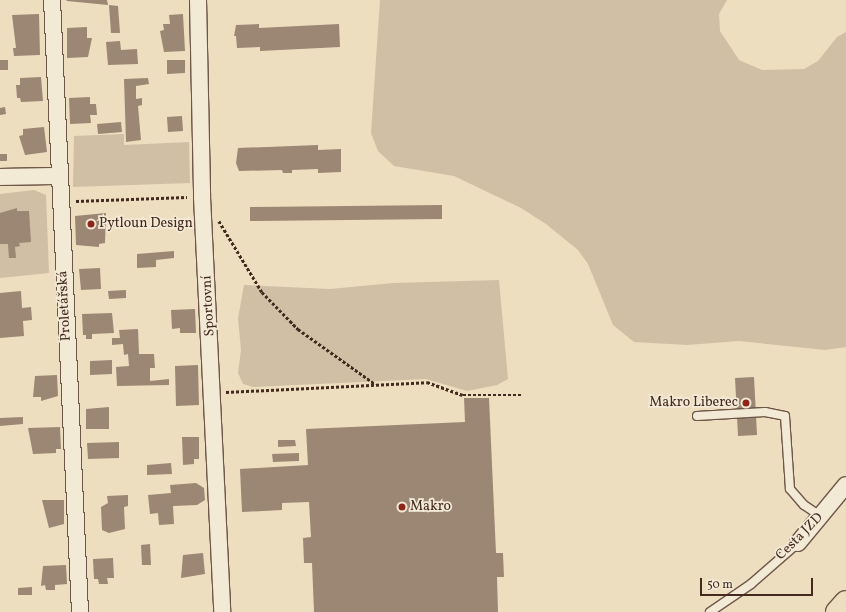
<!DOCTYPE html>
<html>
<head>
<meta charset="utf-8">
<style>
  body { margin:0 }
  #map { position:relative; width:846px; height:612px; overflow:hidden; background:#eddec0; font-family:Vollkorn,serif }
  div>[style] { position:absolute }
  .green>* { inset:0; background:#d0bfa5 }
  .building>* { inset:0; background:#9b8773 }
  .path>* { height:2.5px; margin-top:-1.25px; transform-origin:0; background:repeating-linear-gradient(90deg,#432920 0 3px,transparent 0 5px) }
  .roads { filter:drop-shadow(1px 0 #6e5648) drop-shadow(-1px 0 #6e5648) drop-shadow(0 1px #6e5648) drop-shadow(0 -1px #6e5648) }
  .lane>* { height:8px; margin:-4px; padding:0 4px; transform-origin:4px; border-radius:4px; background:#f3ead6 }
  .street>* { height:16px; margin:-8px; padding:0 8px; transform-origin:8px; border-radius:8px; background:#f3ead6 }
  .highway>* { height:22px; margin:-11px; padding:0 11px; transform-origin:11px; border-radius:11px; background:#eddec0 }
  .dots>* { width:11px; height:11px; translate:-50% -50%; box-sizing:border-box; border:2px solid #f3ead6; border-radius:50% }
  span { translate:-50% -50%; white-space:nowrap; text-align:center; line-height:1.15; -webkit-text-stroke:3.5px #f3ead6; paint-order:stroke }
  .poi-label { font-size:14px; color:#432920 }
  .left { translate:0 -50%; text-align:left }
  .right { translate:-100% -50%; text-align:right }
  .street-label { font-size:14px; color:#432920 }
  .scale { position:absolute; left:700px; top:578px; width:113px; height:18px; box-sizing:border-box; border:2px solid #432920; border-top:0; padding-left:5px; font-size:12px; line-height:14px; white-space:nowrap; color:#432920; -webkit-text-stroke:3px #f3ead6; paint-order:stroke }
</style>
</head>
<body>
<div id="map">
  <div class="green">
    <div style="clip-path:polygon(380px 0,727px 0,719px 14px,720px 31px,739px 60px,762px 70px,804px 69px,818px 61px,837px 37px,846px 32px,846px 347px,825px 350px,739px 341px,687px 345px,634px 342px,613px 325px,588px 264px,578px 250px,546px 224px,521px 208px,454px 176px,394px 166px,378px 151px,371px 133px)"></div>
    <div style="clip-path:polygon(124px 134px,124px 145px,189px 142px,190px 183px,73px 187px,74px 136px)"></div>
    <div style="clip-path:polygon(34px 190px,46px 195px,49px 273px,0 278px,0 194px)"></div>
    <div style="clip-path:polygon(499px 280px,508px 379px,497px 385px,467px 391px,426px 379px,253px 387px,243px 384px,238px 373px,241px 350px,238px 318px,244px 285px,330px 289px,393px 283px)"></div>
  </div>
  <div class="building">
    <div style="clip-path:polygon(66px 0,107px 0,108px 5px,67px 1px)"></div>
    <div style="clip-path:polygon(109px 5px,118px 6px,120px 33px,111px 33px)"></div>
    <div style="clip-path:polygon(39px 14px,40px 55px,14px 56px,13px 48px,16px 48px,12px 15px)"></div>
    <div style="clip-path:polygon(183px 14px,185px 51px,164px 52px,160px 31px,164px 30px,163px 24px,170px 24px,169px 15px)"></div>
    <div style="clip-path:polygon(259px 24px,259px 28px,339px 24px,340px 47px,260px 51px,260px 47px,237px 48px,236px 36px,234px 36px,236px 25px)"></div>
    <div style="clip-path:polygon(87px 27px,87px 38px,92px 38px,88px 57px,67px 58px,67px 28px)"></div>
    <div style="clip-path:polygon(120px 41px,121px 50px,137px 49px,138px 64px,108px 65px,106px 42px)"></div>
    <div style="clip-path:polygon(0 60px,8px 60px,8px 70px,0 70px)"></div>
    <div style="clip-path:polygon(167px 60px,185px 60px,185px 73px,167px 74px)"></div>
    <div style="clip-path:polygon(41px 77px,43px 101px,21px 102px,20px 98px,17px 98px,16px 85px,20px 85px,20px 78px)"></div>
    <div style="clip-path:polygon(148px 78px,149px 84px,136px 86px,136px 99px,142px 98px,142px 105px,138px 106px,141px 140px,126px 142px,124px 79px)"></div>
    <div style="clip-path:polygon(90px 97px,90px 104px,96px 104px,97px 115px,90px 115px,91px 123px,70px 124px,69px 98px)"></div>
    <div style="clip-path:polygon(5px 107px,6px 114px,0 115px,0 108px)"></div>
    <div style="clip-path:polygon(182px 116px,183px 131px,168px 132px,167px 117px)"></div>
    <div style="clip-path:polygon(121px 122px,122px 132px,98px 134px,97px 124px)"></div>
    <div style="clip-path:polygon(44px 127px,47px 152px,25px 155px,19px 136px,23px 135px,23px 129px)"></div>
    <div style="clip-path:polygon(318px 145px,318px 150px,341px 149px,341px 172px,318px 173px,318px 169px,292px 170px,292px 173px,283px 173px,282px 170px,239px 171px,236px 163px,238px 148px)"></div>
    <div style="clip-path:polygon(0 154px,7px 154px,7px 161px,0 161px)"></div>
    <div style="clip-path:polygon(442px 205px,442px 219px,250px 221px,250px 207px)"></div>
    <div style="clip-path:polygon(17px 208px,17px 211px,29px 211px,31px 242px,19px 243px,20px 246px,15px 247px,16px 258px,9px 258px,8px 244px,0 244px,0 213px)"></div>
    <div style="clip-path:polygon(106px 213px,105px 243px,99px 244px,99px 247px,76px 245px,75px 216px)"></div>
    <div style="clip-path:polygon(174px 251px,174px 258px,156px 260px,156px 267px,137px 268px,137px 254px)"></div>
    <div style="clip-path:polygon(100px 268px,101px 289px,81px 290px,79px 269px)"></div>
    <div style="clip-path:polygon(126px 290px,126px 298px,109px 299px,108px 291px)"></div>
    <div style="clip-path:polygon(21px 291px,22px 308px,31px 307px,32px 320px,23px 321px,24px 336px,0 338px,0 293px)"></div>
    <div style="clip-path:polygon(195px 309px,196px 333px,180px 333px,180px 328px,172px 329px,171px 310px)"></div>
    <div style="clip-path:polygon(112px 313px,114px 333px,92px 334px,92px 339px,86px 339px,86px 335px,83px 335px,82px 314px)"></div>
    <div style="clip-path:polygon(138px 329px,139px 354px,154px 354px,155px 368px,150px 368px,150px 381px,169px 379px,169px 385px,117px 386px,116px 367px,129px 366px,128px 354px,124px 355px,123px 344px,112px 345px,112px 338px,120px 338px,119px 330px)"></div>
    <div style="clip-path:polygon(112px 360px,112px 374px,90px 375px,90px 361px)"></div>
    <div style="clip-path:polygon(198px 365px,199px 405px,176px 406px,175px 366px)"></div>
    <div style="clip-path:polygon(57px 375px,58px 396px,41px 401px,41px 397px,33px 397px,35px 376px)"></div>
    <div style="clip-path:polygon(754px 377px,757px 435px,738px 436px,735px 378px)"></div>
    <div style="clip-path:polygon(464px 398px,489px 398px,496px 553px,503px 553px,504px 577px,497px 577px,498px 612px,314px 612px,312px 563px,304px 563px,303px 538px,311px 537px,309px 502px,282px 503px,282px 510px,242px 512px,240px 469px,308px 465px,306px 429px,465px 422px)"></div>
    <div style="clip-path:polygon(109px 407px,109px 429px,86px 429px,86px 409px)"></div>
    <div style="clip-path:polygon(23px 417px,23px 424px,0 426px,0 418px)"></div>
    <div style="clip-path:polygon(60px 427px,61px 449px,56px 449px,56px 453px,33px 454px,28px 428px)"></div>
    <div style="clip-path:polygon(182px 437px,199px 437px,199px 459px,194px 459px,194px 464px,183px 465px)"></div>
    <div style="clip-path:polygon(278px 440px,295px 440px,296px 446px,278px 447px)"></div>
    <div style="clip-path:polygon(119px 442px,119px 458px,88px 459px,87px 443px)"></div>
    <div style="clip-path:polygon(299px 453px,299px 461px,273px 462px,272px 454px)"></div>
    <div style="clip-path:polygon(171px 463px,172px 474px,147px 475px,147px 465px)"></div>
    <div style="clip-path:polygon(196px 483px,204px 488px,205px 500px,197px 505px,173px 506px,174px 524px,159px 525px,158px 513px,150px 514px,148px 495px,171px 493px,170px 485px)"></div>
    <div style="clip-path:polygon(128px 495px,128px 506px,124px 507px,125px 529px,109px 533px,102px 530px,101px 507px,108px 503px,107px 496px)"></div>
    <div style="clip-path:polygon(42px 500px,64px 500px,64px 524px,49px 528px)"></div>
    <div style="clip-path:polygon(150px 544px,151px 565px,142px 565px,141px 545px)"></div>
    <div style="clip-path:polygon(203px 553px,205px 574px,181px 578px,183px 555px)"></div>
    <div style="clip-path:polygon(113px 558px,114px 578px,107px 578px,108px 584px,99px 584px,98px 579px,94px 579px,93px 559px)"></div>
    <div style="clip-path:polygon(66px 565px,67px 584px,55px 585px,55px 590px,46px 590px,45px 585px,41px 586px,43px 566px)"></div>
    <div style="clip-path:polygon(32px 587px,32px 595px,18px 595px,18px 588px)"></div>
  </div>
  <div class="path">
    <div style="left:76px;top:201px;width:111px;rotate:-2.1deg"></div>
    <div style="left:219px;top:221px;width:83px;rotate:58.8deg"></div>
    <div style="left:262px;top:292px;width:52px;rotate:45.8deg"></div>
    <div style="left:298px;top:329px;width:95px;rotate:35.5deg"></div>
    <div style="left:226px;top:392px;width:201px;rotate:-2.8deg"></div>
    <div style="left:427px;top:382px;width:38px;rotate:20deg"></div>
    <div style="left:463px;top:395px;width:59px"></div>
  </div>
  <div class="roads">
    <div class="lane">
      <div style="left:697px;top:416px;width:68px;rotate:-3.4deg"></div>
      <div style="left:765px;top:412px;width:20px;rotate:11deg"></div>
      <div style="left:785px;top:416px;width:73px;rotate:86.1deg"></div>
      <div style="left:790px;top:489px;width:21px;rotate:49deg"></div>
      <div style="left:804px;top:505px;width:22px;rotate:34deg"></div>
      <div style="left:710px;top:612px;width:50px;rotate:-34.3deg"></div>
      <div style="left:751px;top:584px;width:62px;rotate:-41.1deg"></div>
    </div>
    <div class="street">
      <div style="left:52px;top:0;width:613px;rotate:87.38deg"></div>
      <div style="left:198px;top:0;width:197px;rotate:88.8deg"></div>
      <div style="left:202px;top:197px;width:415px;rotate:87.2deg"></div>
      <div style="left:0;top:177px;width:59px;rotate:-1deg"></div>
      <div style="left:798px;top:543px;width:75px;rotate:-50.4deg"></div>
    </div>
    <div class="highway">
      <div style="left:837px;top:612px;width:13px;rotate:-48deg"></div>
    </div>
  </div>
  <div class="dots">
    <div style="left:91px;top:224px;background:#8f2418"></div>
    <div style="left:746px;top:403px;background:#8f2418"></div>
    <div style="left:402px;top:507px;background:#8f2418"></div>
  </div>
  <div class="poi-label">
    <span class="left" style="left:99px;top:224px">Pytloun Design</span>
    <span class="right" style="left:738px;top:403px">Makro Liberec</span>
    <span class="left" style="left:410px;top:507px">Makro</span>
  </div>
  <div class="street-label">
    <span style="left:65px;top:306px;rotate:-93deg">Proletářská</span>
    <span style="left:209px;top:306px;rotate:-93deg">Sportovní</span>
    <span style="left:800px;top:537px;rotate:-45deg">Cesta JZD</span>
  </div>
  <div class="scale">50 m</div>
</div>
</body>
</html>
